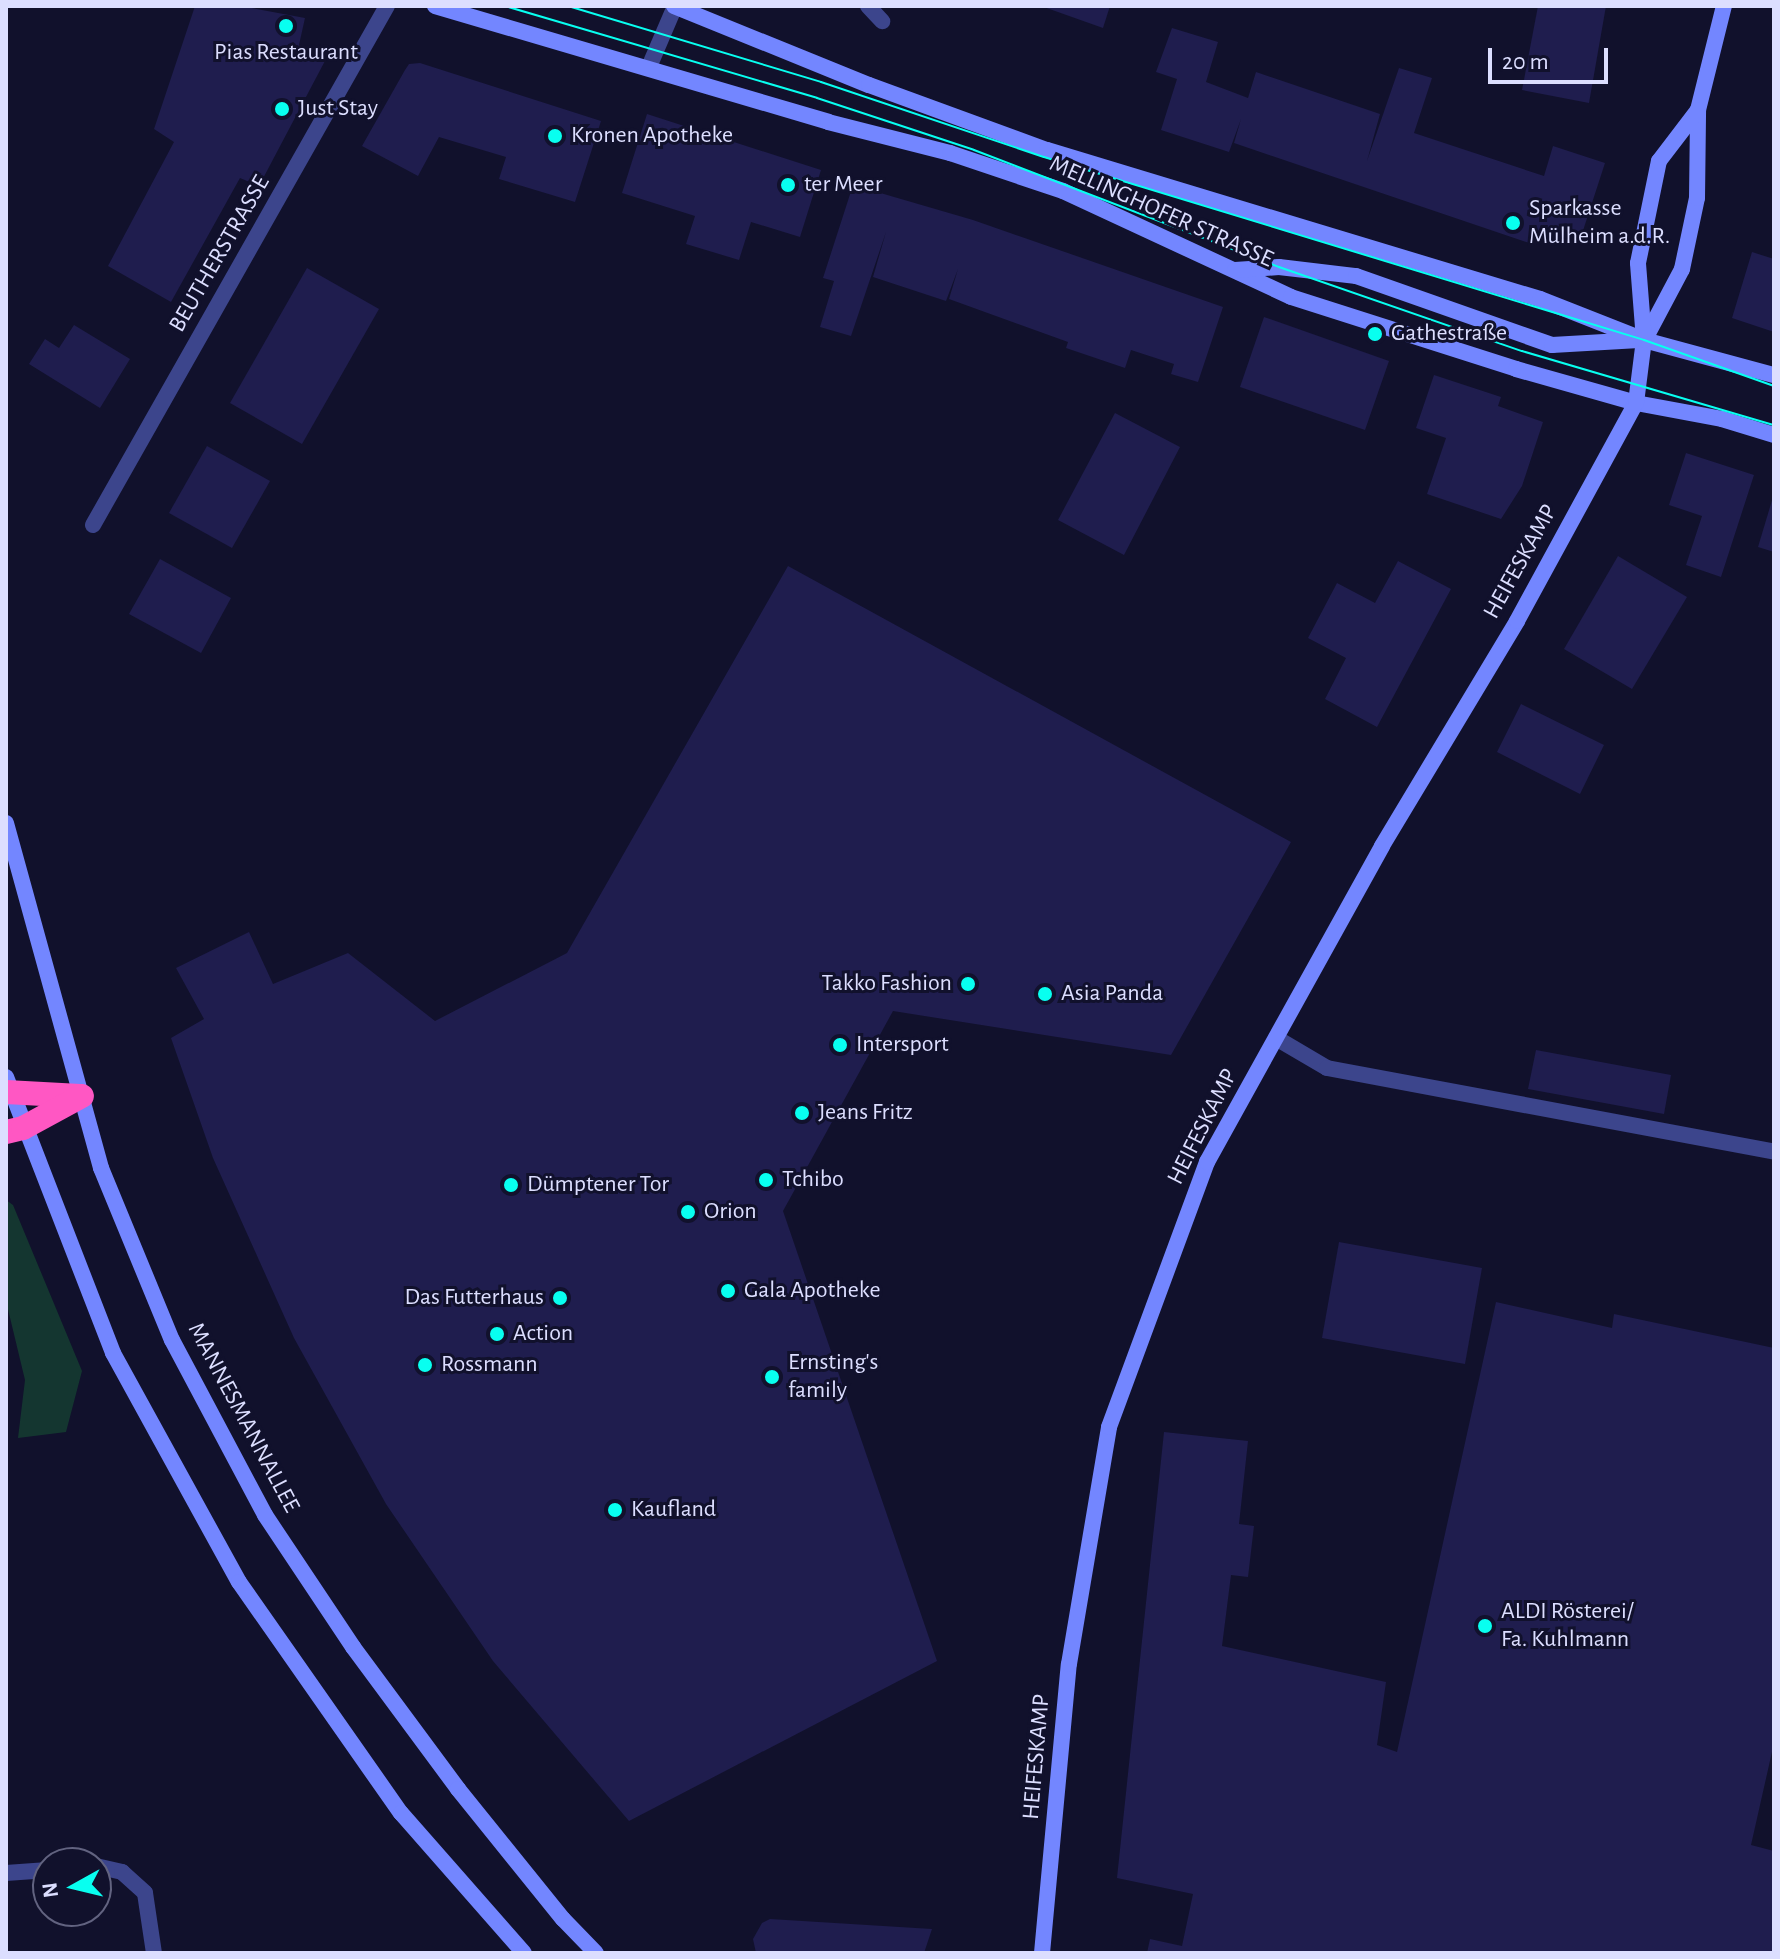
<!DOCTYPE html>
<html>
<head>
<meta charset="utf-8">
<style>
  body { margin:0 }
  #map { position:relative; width:1780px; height:1959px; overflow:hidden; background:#11112c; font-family:"Alegreya Sans",sans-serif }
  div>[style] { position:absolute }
  .green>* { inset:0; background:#143630 }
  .building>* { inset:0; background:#1f1d4e }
  .lane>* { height:16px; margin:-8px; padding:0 8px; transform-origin:8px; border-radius:8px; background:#3c458c }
  .street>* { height:16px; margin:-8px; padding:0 8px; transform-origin:8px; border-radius:8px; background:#3c458c }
  .secondary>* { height:16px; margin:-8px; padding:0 8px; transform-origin:8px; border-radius:8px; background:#7386ff }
  .highway>* { height:24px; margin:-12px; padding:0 12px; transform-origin:12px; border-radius:12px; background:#ff57c3 }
  .tram>* { height:2px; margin:-1px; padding:0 1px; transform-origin:1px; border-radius:1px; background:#08fff0 }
  .dots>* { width:22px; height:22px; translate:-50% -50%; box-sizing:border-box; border:4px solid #11112c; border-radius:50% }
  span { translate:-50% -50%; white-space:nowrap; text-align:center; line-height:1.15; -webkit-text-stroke:6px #11112c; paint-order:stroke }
  .poi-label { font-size:24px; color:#dcdeff }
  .left { translate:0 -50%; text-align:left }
  .right { translate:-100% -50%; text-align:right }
  .street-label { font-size:24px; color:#dcdeff }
  .frame { position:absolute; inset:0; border:8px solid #dcdeff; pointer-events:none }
  .north { position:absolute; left:32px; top:1847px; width:80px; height:80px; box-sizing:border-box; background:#11112c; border:2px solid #626380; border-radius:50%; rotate:262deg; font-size:22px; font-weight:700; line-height:32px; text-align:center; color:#dcdeff }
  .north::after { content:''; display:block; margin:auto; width:28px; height:36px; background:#08fff0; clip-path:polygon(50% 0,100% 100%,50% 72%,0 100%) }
  .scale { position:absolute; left:1488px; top:48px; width:120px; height:36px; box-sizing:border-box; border:4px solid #dcdeff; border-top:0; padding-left:10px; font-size:24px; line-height:28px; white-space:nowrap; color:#dcdeff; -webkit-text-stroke:6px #11112c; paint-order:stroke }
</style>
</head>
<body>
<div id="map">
  <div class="green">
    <div style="clip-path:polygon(6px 1200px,13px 1205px,82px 1371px,66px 1432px,18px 1438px,25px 1380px,6px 1301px)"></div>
  </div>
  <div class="building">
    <div style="clip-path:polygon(195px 6px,241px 6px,305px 18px,299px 45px,326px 59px,259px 186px,240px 178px,171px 302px,108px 266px,174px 142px,154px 129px)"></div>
    <div style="clip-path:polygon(1041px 6px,1110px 6px,1103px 28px)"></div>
    <div style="clip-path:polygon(1538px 6px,1606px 6px,1589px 103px,1522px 90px)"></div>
    <div style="clip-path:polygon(1172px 28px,1218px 42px,1206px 82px,1248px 98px,1256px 72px,1380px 114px,1367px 161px,1399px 68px,1432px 78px,1414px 133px,1544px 176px,1553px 146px,1605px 163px,1578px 246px,1539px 233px,1535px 245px,1234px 143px,1241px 119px,1229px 152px,1161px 130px,1177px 79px,1156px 72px)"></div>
    <div style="clip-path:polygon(420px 63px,601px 121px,575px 202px,499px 179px,506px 157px,439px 137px,418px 176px,362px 146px,405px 70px,409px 64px)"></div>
    <div style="clip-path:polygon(647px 114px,821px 170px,800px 237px,751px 222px,739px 260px,686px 244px,695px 216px,622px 193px)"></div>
    <div style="clip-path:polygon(853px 185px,973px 220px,1223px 307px,1198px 382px,1171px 374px,1174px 364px,1131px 350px,1125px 368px,1066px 348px,1068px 342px,949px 299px,958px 269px,946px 301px,873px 277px,886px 232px,851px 336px,820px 327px,834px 281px,823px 278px)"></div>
    <div style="clip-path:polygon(1752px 252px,1774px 259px,1774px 332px,1732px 318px)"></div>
    <div style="clip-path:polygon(307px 268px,379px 309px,302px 444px,230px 403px)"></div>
    <div style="clip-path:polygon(1264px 317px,1389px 361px,1365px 430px,1240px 387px)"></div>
    <div style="clip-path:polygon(74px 325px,130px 359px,100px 408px,29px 364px,45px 339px,59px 348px)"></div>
    <div style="clip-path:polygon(1434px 375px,1501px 397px,1498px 406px,1543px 422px,1522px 486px,1501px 519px,1427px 494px,1446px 438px,1416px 428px)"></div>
    <div style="clip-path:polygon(1115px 413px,1180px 447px,1124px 555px,1058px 520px)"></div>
    <div style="clip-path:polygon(207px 446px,270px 481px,232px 548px,169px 513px)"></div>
    <div style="clip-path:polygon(1686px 453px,1754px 475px,1721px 577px,1686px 565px,1702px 516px,1669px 505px)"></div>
    <div style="clip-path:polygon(1773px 497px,1774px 497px,1774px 552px,1758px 547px)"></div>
    <div style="clip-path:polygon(1618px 556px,1687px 597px,1632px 689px,1564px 649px)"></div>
    <div style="clip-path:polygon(160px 559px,231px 598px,201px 653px,129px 614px)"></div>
    <div style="clip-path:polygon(1398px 561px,1451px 589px,1377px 727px,1325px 699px,1346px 658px,1308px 638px,1337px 583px,1375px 603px)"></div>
    <div style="clip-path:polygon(788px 566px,1291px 842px,1171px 1055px,893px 1011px,783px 1211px,937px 1661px,629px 1821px,493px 1661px,386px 1504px,294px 1338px,213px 1158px,171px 1038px,204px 1019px,176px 968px,249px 932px,273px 984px,348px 953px,435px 1021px,567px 953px)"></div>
    <div style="clip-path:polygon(1521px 704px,1604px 745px,1580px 794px,1497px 752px)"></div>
    <div style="clip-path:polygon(1536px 1050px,1671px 1075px,1664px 1114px,1528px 1089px)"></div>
    <div style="clip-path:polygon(1339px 1242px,1482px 1268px,1465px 1364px,1322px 1338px)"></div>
    <div style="clip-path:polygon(1496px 1302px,1612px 1328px,1614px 1314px,1774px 1348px,1774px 1743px,1751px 1845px,1774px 1851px,1774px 1953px,1147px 1953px,1150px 1939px,1182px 1946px,1193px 1894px,1117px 1878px,1164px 1432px,1248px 1441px,1239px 1524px,1254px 1526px,1248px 1577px,1231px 1575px,1222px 1646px,1386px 1682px,1377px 1745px,1397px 1752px)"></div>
    <div style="clip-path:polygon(770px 1919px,932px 1929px,924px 1953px,756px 1953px,753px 1939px,762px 1923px)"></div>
  </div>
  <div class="lane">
    <div style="left:868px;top:6px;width:21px;rotate:47deg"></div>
    <div style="left:1276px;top:1038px;width:59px;rotate:30.5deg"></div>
    <div style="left:1327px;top:1068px;width:455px;rotate:10.6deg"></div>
  </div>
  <div class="street">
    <div style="left:649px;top:67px;width:66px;rotate:-66.9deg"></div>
    <div style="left:93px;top:525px;width:596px;rotate:-60.47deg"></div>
    <div style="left:96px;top:1866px;width:27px;rotate:13deg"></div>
    <div style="left:122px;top:1872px;width:31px;rotate:42deg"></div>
    <div style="left:145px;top:1893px;width:61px;rotate:81.5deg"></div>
    <div style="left:6px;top:1873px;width:42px;rotate:-4.1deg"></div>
  </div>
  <div class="secondary">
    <div style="left:435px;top:6px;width:410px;rotate:16.4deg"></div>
    <div style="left:828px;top:122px;width:126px;rotate:14.3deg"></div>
    <div style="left:950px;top:153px;width:119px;rotate:18.6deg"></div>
    <div style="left:1063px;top:191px;width:251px;rotate:24.9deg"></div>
    <div style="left:1291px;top:297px;width:236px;rotate:17.7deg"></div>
    <div style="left:1516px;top:369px;width:125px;rotate:15.8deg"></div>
    <div style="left:1636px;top:403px;width:87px;rotate:10.5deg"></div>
    <div style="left:1722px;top:419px;width:54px;rotate:17.1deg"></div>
    <div style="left:674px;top:6px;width:210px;rotate:22.1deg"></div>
    <div style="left:869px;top:85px;width:189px;rotate:20.1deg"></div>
    <div style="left:1047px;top:150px;width:515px;rotate:16.82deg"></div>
    <div style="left:1540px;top:299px;width:112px;rotate:21.5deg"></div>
    <div style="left:1644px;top:340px;width:135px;rotate:15.1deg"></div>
    <div style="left:1235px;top:270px;width:44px;rotate:-3.9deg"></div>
    <div style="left:1279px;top:267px;width:78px;rotate:6.7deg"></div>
    <div style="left:1356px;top:276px;width:208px;rotate:19.4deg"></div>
    <div style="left:1552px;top:345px;width:87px;rotate:-3.3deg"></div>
    <div style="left:1645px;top:339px;width:79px;rotate:-62.1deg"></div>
    <div style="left:1682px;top:269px;width:73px;rotate:-78.1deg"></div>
    <div style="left:1697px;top:198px;width:88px;rotate:-89.3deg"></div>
    <div style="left:1698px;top:110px;width:107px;rotate:-76deg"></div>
    <div style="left:6px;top:823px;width:358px;rotate:74.6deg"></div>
    <div style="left:101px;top:1168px;width:186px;rotate:67.6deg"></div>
    <div style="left:172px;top:1340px;width:198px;rotate:62deg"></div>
    <div style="left:265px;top:1515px;width:159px;rotate:56.3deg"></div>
    <div style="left:353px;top:1647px;width:177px;rotate:53.5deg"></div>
    <div style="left:458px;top:1789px;width:167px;rotate:51.1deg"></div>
    <div style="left:563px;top:1919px;width:47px;rotate:45.9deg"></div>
    <div style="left:6px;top:1077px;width:296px;rotate:68.8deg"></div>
    <div style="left:113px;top:1353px;width:261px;rotate:61.2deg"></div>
    <div style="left:239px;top:1582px;width:282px;rotate:55deg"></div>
    <div style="left:401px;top:1813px;width:186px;rotate:48.7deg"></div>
    <div style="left:1042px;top:1953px;width:290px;rotate:-84.7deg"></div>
    <div style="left:1069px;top:1664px;width:240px;rotate:-80.4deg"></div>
    <div style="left:1109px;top:1427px;width:283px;rotate:-69.7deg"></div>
    <div style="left:1207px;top:1162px;width:361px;rotate:-61deg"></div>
    <div style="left:1382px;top:846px;width:262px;rotate:-59deg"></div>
    <div style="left:1517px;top:621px;width:248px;rotate:-61.4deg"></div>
    <div style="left:1636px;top:403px;width:64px;rotate:-82.8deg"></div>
    <div style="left:1644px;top:340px;width:77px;rotate:-94.5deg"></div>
    <div style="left:1638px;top:263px;width:104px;rotate:-78.4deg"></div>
    <div style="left:1659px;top:161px;width:64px;rotate:-52.6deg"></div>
  </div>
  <div class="highway">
    <div style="left:6px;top:1092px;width:74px;rotate:3.1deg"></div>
    <div style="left:6px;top:1132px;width:17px;rotate:-13deg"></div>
    <div style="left:23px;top:1128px;width:67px;rotate:-28.5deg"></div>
  </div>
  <div class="tram">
    <div style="left:505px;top:6px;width:325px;rotate:16.4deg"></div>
    <div style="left:817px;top:98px;width:165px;rotate:18.3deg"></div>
    <div style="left:974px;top:150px;width:327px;rotate:21deg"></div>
    <div style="left:1279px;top:267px;width:257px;rotate:19.1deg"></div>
    <div style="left:1522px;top:351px;width:263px;rotate:16.4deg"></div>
    <div style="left:568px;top:6px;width:264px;rotate:16.7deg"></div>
    <div style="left:821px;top:82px;width:235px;rotate:18.6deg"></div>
    <div style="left:1044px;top:157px;width:627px;rotate:16.96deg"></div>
    <div style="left:1644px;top:340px;width:138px;rotate:19.5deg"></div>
  </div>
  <div class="dots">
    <div style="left:286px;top:26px;background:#08fff0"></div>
    <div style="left:282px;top:109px;background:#08fff0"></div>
    <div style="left:555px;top:136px;background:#08fff0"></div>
    <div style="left:788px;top:185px;background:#08fff0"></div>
    <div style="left:1513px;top:223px;background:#08fff0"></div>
    <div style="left:1375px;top:334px;background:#08fff0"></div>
    <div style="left:968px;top:984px;background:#08fff0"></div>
    <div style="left:1045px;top:994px;background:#08fff0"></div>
    <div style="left:840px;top:1045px;background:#08fff0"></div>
    <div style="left:802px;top:1113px;background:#08fff0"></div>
    <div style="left:766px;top:1180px;background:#08fff0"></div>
    <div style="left:511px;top:1185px;background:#08fff0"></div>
    <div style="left:688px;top:1212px;background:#08fff0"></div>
    <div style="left:728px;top:1291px;background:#08fff0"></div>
    <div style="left:560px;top:1298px;background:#08fff0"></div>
    <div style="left:497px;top:1334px;background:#08fff0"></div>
    <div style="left:425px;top:1365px;background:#08fff0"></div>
    <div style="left:772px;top:1377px;background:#08fff0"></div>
    <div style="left:615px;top:1510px;background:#08fff0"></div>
    <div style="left:1485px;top:1626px;background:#08fff0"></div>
  </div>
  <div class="poi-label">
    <span style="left:286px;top:53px">Pias Restaurant</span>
    <span class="left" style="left:298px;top:109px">Just Stay</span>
    <span class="left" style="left:571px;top:136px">Kronen Apotheke</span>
    <span class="left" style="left:804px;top:185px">ter Meer</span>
    <span class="left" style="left:1529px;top:223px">Sparkasse<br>Mülheim a.d.R.</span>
    <span class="left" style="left:1391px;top:334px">Gathestraße</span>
    <span class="right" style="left:952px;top:984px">Takko Fashion</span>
    <span class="left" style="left:1061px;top:994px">Asia Panda</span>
    <span class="left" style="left:856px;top:1045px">Intersport</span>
    <span class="left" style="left:818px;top:1113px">Jeans Fritz</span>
    <span class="left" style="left:782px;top:1180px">Tchibo</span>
    <span class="left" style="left:527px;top:1185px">Dümptener Tor</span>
    <span class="left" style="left:704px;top:1212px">Orion</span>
    <span class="left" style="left:744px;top:1291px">Gala Apotheke</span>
    <span class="right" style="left:544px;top:1298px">Das Futterhaus</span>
    <span class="left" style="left:513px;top:1334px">Action</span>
    <span class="left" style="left:788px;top:1377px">Ernsting's<br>family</span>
    <span class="left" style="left:441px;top:1365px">Rossmann</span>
    <span class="left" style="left:631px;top:1510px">Kaufland</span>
    <span class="left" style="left:1501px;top:1626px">ALDI Rösterei/<br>Fa. Kuhlmann</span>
  </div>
  <div class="street-label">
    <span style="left:1161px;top:212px;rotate:24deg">MELLINGHOFER STRASSE</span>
    <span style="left:220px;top:254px;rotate:-60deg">BEUTHERSTRASSE</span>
    <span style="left:1521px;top:562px;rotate:-61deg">HEIFESKAMP</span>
    <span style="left:1203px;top:1127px;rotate:-63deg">HEIFESKAMP</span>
    <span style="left:243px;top:1418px;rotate:62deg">MANNESMANNALLEE</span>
    <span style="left:1037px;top:1757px;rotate:-85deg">HEIFESKAMP</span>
  </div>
  <div class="frame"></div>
  <div class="north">N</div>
  <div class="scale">20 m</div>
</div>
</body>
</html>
